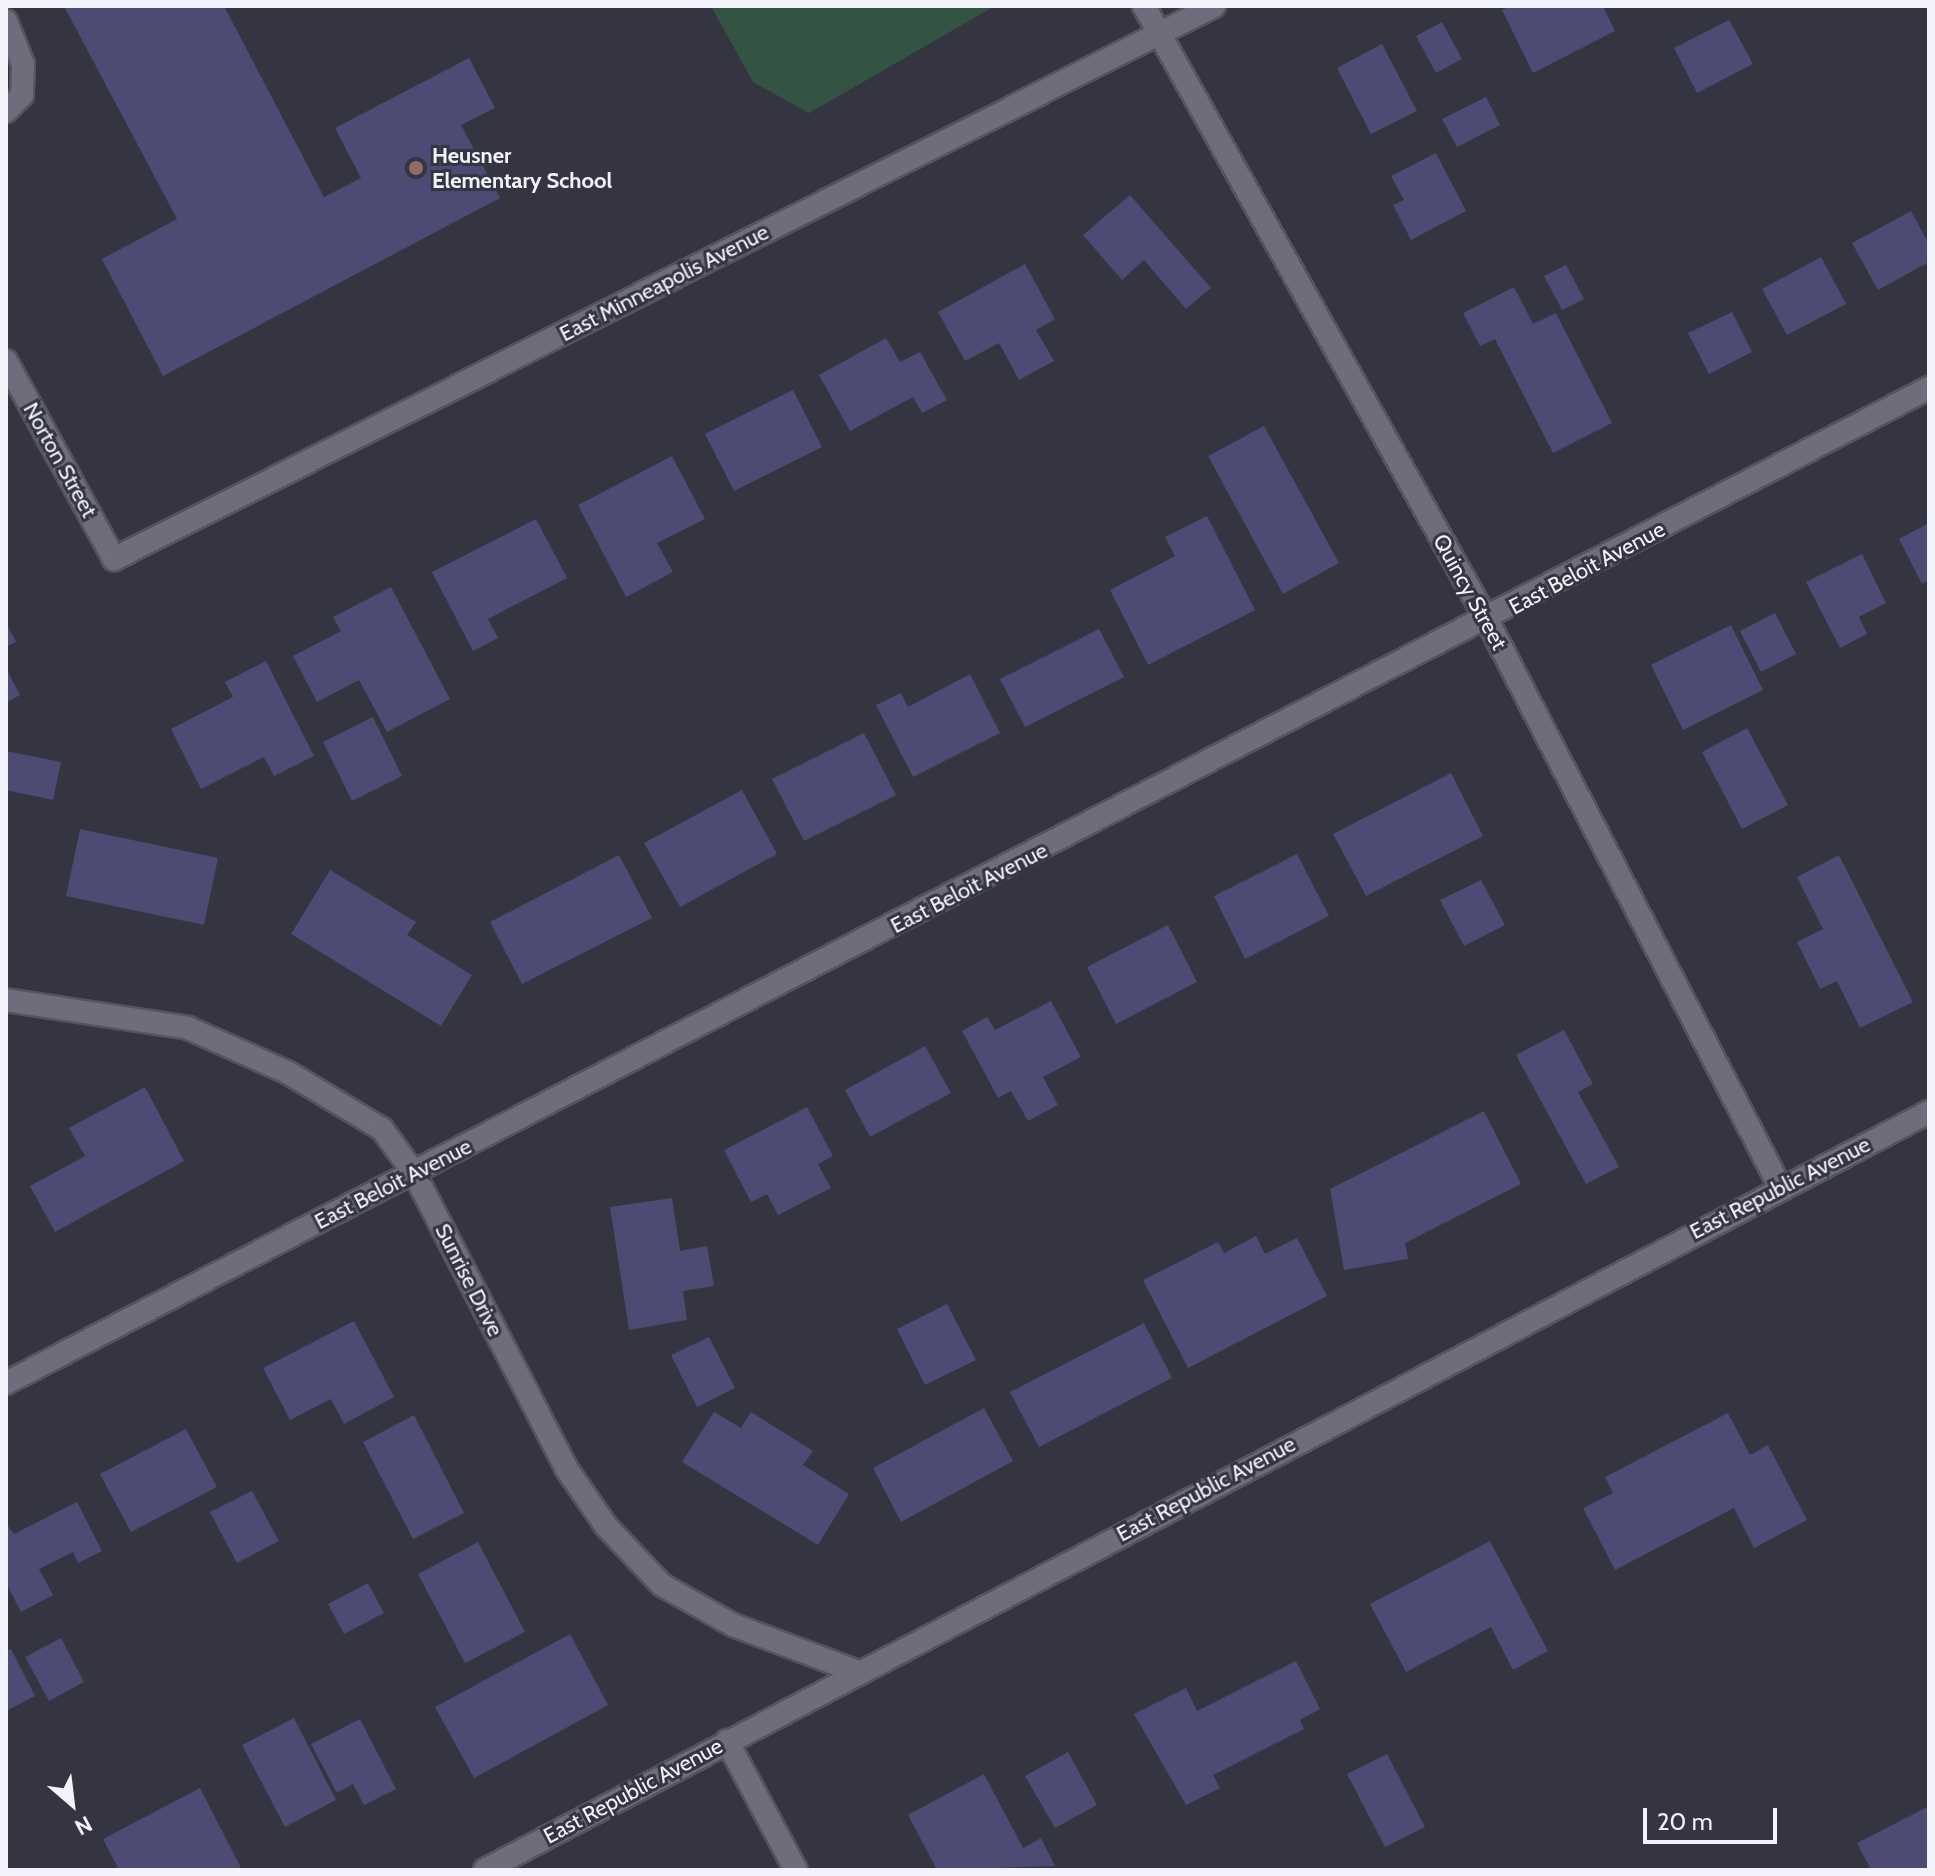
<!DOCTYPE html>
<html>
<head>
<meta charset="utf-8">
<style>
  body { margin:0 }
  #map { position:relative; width:1935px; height:1876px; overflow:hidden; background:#343541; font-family:Cabin,sans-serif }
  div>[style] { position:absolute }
  .green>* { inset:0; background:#345443 }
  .building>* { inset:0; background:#4b4b73 }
  .roads { filter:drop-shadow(2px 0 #53545e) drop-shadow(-2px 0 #53545e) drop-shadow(0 2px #53545e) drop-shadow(0 -2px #53545e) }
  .service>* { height:22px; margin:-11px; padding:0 11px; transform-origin:11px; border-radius:11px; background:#6d6d7b }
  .minor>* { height:22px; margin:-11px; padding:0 11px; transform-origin:11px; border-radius:11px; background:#6d6d7b }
  .tertiary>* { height:22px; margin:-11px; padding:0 11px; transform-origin:11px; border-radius:11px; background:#6d6d7b }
  .dots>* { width:22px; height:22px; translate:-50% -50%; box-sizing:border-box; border:4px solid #343541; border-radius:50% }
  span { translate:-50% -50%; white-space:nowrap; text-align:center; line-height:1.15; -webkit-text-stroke:6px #343541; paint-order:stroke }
  .poi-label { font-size:22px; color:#f1f2fa; font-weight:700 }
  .left { translate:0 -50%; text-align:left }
  .street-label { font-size:22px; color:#f1f2fa }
  .frame { position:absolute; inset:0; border:8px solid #f1f2fa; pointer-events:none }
  .north { position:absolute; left:32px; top:1764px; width:80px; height:80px; -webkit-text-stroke:6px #343541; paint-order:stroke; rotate:152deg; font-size:22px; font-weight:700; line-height:32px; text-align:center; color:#f1f2fa }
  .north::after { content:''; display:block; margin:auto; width:28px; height:36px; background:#f1f2fa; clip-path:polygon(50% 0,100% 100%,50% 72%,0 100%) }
  .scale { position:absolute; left:1643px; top:1808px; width:134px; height:36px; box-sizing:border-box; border:4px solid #f1f2fa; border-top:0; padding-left:10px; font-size:24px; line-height:28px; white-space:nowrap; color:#f1f2fa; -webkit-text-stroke:6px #343541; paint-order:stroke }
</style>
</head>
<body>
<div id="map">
  <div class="green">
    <div style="clip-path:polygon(711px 6px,995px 6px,809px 113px,753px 82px)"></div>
  </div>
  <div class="building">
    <div style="clip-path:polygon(64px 6px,224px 6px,324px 197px,361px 178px,335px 128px,469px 58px,495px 108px,461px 125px,500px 198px,163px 376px,102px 259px,177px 219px)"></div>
    <div style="clip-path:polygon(1510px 6px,1603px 6px,1615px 31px,1533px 73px,1502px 10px)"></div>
    <div style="clip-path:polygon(1729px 20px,1753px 64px,1697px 93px,1674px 48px)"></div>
    <div style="clip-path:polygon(1442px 22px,1462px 59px,1436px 73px,1416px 36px)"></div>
    <div style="clip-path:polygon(1382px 44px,1417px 111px,1371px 134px,1337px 68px)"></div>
    <div style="clip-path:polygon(1486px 97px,1500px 125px,1457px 147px,1442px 119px)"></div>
    <div style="clip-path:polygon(1436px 153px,1466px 211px,1411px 240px,1393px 205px,1404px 200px,1391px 176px)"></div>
    <div style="clip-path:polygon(1130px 195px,1211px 288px,1186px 309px,1144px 260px,1122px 280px,1083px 235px)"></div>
    <div style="clip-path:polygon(1911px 211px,1929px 244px,1929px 262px,1878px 290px,1852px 243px)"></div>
    <div style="clip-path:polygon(1821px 257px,1846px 304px,1787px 335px,1762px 289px)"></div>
    <div style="clip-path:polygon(1025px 264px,1055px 319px,1036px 330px,1054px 361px,1019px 380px,999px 343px,965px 361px,938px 312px)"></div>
    <div style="clip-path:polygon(1566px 265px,1584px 299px,1562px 310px,1544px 276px)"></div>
    <div style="clip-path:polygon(1514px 287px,1533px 324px,1556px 313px,1612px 423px,1553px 453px,1495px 339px,1480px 346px,1463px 313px)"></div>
    <div style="clip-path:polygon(1732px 312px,1752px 352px,1709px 374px,1688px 333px)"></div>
    <div style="clip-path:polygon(886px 338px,900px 362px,920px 352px,947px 400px,922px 413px,913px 397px,850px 431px,819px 375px)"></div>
    <div style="clip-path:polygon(793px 390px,822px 447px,734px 491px,705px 434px)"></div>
    <div style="clip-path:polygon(1264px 426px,1339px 563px,1283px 594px,1208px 456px)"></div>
    <div style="clip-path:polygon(672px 456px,705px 519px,657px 543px,673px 572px,626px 597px,578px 505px)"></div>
    <div style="clip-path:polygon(1207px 516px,1255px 610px,1148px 665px,1110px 590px,1175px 556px,1165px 537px)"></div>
    <div style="clip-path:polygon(536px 519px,567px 578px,488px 619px,498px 638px,473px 651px,432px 572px)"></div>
    <div style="clip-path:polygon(1929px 523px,1929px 580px,1922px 584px,1899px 539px)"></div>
    <div style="clip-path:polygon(1862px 554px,1886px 603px,1859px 617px,1867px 634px,1840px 648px,1806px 582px)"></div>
    <div style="clip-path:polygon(391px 587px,450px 699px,387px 732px,359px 680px,317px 702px,293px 656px,341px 631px,333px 617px)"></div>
    <div style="clip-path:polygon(1775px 613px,1796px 654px,1761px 672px,1740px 631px)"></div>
    <div style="clip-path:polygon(6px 623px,16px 642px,6px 647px)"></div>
    <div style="clip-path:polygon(1731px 625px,1763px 690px,1683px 730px,1651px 665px)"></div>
    <div style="clip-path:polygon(1099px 629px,1124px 677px,1025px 727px,1000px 679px)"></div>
    <div style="clip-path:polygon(266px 661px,314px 756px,274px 776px,264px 757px,201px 789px,171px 729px,233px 697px,225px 682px)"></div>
    <div style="clip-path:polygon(6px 668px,20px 695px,6px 703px)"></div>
    <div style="clip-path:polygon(970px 674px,1000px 733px,913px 777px,876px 705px,901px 693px,908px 707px)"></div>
    <div style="clip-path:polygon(373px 717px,402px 776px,352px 801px,323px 742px)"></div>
    <div style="clip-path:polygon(1747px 728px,1788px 805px,1742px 829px,1702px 752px)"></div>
    <div style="clip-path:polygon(864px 733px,896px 795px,804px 841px,772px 779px)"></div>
    <div style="clip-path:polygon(6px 751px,61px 762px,53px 800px,6px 790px)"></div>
    <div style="clip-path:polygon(1451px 773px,1483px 836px,1366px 896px,1333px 834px)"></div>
    <div style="clip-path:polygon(742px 790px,777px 854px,680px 907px,644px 843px)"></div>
    <div style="clip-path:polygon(80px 829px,218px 858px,204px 925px,66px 896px)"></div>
    <div style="clip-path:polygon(1297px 854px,1329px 916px,1245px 959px,1214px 896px)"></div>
    <div style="clip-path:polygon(619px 855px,652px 918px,522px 984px,490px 922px)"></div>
    <div style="clip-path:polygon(1839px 855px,1913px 1002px,1860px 1028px,1837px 981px,1820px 989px,1797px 942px,1823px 929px,1797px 877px)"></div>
    <div style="clip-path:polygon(330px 870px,416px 922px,407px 935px,472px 975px,441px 1026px,291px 934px)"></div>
    <div style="clip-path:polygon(1481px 880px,1505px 925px,1464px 946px,1440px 900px)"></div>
    <div style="clip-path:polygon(1168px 925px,1197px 982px,1116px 1024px,1087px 967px)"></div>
    <div style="clip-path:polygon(1051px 1001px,1081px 1057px,1043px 1077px,1058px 1105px,1028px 1121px,1011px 1091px,998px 1098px,962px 1031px,987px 1017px,995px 1030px)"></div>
    <div style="clip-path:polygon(1564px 1030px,1593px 1084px,1578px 1092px,1619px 1167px,1586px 1184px,1516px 1055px)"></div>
    <div style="clip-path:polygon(925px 1046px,951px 1093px,870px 1137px,845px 1090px)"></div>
    <div style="clip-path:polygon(145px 1087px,184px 1161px,55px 1232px,30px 1186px,85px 1156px,69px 1128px)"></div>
    <div style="clip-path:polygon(807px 1107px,833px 1156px,818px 1164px,831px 1188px,778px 1215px,767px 1194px,751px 1202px,724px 1150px)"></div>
    <div style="clip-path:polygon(1484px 1111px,1521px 1184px,1405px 1243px,1408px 1259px,1344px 1270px,1330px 1189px)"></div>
    <div style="clip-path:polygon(672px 1198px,680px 1251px,707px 1246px,714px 1286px,683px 1291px,687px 1320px,629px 1330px,610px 1207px)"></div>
    <div style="clip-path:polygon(1256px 1236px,1265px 1254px,1297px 1238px,1327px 1296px,1188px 1368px,1143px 1280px,1218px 1242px,1224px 1253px)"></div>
    <div style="clip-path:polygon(947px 1304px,976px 1360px,925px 1385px,897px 1329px)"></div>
    <div style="clip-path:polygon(354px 1321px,394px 1397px,344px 1424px,331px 1399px,290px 1420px,263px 1368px)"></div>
    <div style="clip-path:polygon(1144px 1323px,1172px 1378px,1039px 1447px,1010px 1392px)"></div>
    <div style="clip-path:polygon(709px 1337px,735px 1388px,697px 1407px,671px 1355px)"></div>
    <div style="clip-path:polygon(984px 1408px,1013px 1461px,901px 1522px,873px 1468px)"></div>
    <div style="clip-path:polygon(714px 1412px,741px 1428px,751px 1412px,813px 1451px,803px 1465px,849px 1494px,818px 1545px,682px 1462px)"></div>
    <div style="clip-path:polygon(1728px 1413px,1750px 1455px,1768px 1445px,1807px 1520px,1754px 1548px,1734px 1508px,1615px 1570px,1583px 1508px,1613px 1493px,1605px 1477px)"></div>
    <div style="clip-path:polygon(414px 1415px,464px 1513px,413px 1539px,363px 1442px)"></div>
    <div style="clip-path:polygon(186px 1429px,217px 1487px,131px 1532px,100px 1474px)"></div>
    <div style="clip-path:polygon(252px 1491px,279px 1541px,237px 1563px,210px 1512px)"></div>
    <div style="clip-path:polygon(77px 1502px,102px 1551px,78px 1563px,73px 1552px,39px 1569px,53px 1595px,21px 1612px,6px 1583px,6px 1523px,14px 1534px)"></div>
    <div style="clip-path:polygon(1490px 1541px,1548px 1651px,1513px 1670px,1491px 1627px,1406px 1672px,1370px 1604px)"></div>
    <div style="clip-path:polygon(478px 1542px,525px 1632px,465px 1663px,418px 1574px)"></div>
    <div style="clip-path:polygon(368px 1583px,384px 1613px,344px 1634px,328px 1604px)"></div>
    <div style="clip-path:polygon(570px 1634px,608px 1705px,474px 1778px,435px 1707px)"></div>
    <div style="clip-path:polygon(61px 1638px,84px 1682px,49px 1701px,25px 1657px)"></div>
    <div style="clip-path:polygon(11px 1649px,35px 1696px,6px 1711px,6px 1651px)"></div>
    <div style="clip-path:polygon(1296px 1661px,1320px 1709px,1300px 1720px,1304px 1729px,1213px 1775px,1220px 1788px,1186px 1805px,1134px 1714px,1186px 1688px,1197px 1711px)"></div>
    <div style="clip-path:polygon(294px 1718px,336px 1800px,285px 1827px,242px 1745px)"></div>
    <div style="clip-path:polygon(360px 1719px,396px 1789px,364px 1805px,353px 1784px,337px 1793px,311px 1744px)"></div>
    <div style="clip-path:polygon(1068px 1752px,1097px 1805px,1055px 1828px,1025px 1776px)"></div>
    <div style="clip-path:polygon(1387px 1754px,1425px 1827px,1385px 1847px,1347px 1774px)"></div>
    <div style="clip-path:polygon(984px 1774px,1023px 1848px,1041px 1838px,1055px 1866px,937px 1870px,908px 1815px)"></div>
    <div style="clip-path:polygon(200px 1788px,242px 1870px,119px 1870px,103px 1839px)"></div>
    <div style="clip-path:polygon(1929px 1806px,1929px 1870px,1871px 1870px,1857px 1843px)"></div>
  </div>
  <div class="roads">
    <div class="service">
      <div style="left:6px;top:21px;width:46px;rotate:68.4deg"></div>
      <div style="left:23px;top:64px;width:31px;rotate:92deg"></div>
      <div style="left:22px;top:95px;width:23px;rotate:135deg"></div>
    </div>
    <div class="minor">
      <div style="left:6px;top:361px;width:226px;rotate:61.4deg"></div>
      <div style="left:114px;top:559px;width:1231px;rotate:-26.69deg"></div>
      <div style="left:6px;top:1000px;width:184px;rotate:8.7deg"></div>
      <div style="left:188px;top:1028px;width:108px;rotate:24deg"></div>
      <div style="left:287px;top:1072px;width:111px;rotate:31deg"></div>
      <div style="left:382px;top:1129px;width:54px;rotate:54deg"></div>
      <div style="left:414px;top:1173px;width:332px;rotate:62.7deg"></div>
      <div style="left:566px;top:1468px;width:70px;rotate:55.4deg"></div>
      <div style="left:606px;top:1526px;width:81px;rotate:46.5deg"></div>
      <div style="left:662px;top:1585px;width:81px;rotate:29.4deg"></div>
      <div style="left:733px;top:1625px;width:134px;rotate:20.6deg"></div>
      <div style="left:6px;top:1383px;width:2165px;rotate:-27.36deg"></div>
      <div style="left:727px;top:1741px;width:146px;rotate:61.9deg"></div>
    </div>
    <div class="tertiary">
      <div style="left:1144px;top:6px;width:703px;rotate:60.81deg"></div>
      <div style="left:1487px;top:620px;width:638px;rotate:62.67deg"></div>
      <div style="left:485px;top:1870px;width:1631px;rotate:-27.7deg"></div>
    </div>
  </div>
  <div class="dots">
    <div style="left:416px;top:168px;background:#8d6e63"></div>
  </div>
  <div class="poi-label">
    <span class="left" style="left:432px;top:168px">Heusner<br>Elementary School</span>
  </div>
  <div class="street-label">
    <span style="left:664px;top:283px;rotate:-27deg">East Minneapolis Avenue</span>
    <span style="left:60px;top:460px;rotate:61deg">Norton Street</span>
    <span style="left:1587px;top:568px;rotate:-28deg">East Beloit Avenue</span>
    <span style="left:1470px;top:592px;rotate:61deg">Quincy Street</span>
    <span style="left:969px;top:888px;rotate:-27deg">East Beloit Avenue</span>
    <span style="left:393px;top:1184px;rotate:-27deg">East Beloit Avenue</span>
    <span style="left:1780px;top:1188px;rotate:-27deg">East Republic Avenue</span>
    <span style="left:469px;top:1280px;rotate:63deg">Sunrise Drive</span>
    <span style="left:1206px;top:1489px;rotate:-28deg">East Republic Avenue</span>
    <span style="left:633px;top:1791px;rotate:-28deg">East Republic Avenue</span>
  </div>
  <div class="frame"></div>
  <div class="north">N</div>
  <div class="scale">20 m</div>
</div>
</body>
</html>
